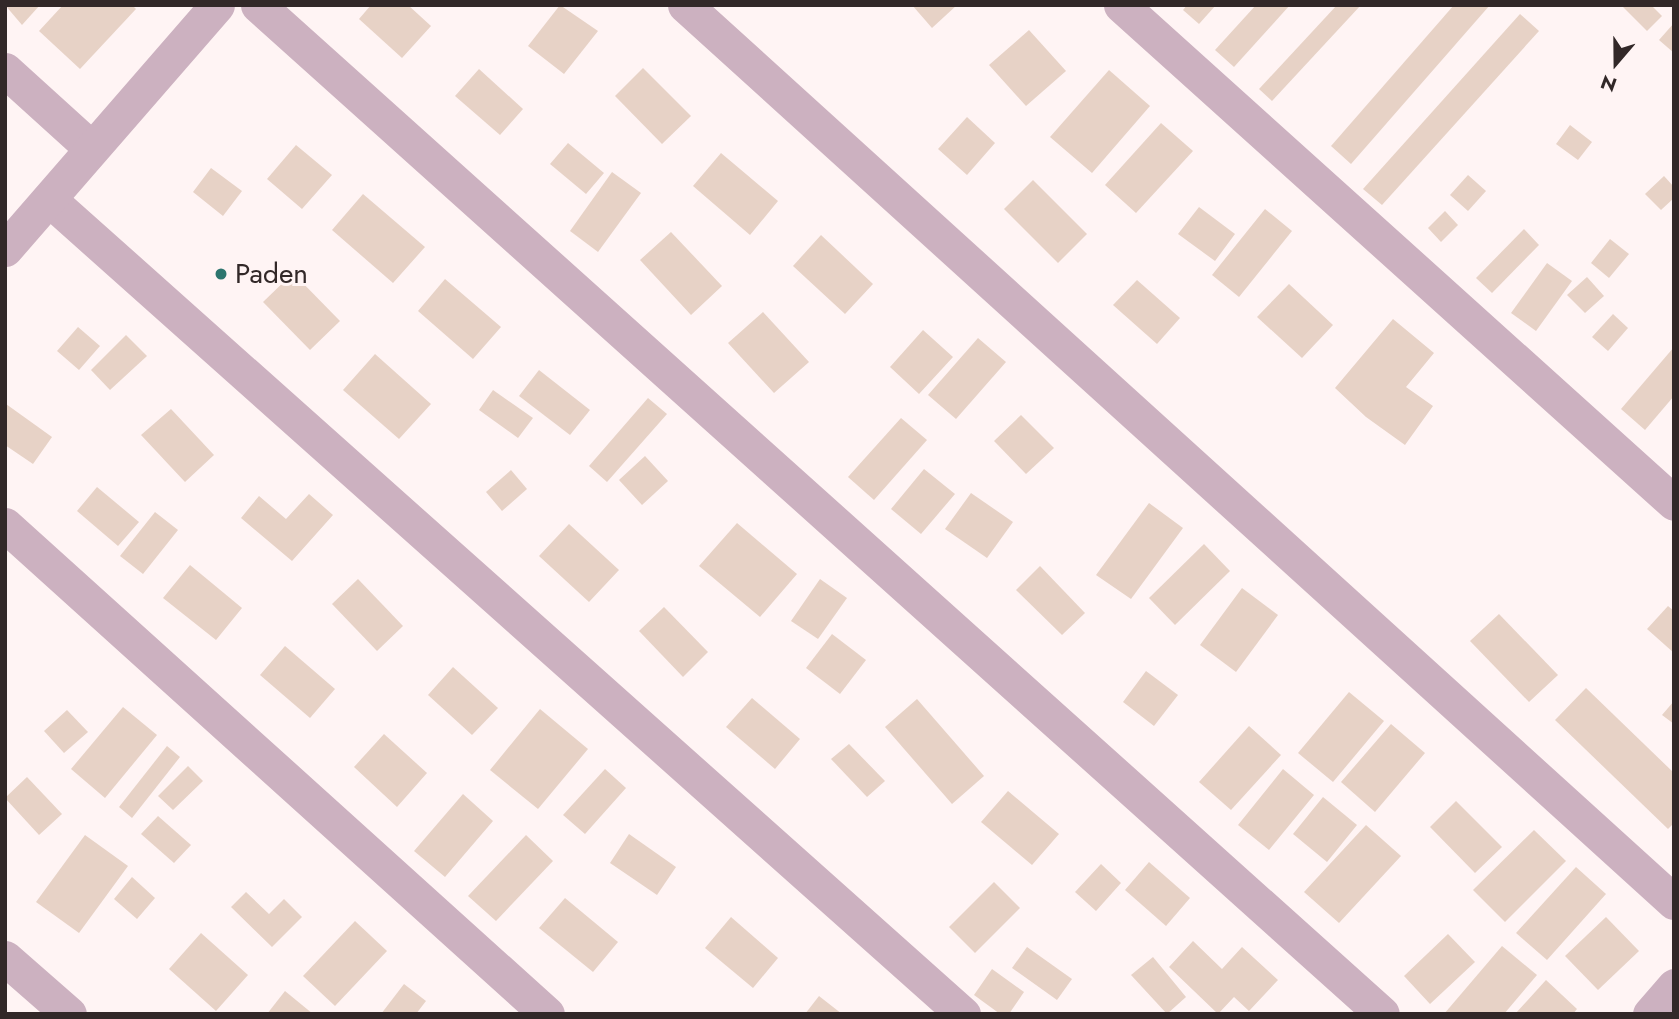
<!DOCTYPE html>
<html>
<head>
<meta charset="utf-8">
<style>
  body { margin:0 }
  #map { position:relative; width:1679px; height:1019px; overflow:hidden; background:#fff4f4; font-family:Jost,sans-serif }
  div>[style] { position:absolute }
  .building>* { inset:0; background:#e7d2c6 }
  .minor>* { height:35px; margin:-17.5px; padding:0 17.5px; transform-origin:17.5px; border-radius:17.5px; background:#ccb1c0 }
  .dots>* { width:19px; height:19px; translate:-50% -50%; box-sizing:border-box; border:4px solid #fff4f4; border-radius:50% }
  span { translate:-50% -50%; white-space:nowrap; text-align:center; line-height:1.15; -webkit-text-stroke:6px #fff4f4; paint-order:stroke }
  .poi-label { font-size:28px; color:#322828 }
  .left { translate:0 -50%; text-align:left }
  .frame { position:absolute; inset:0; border:7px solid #322828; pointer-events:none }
  .north { position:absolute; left:1581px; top:28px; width:70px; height:70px; -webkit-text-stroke:5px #fff4f4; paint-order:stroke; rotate:200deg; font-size:19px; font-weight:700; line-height:28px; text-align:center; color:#322828 }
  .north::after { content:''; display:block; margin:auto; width:24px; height:32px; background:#322828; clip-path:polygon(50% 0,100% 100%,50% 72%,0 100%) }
</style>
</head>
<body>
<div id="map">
  <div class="building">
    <div style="clip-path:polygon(5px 5px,40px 5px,22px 25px)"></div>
    <div style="clip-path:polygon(63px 5px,132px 5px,136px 9px,80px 69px,39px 31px)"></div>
    <div style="clip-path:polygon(371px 5px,408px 5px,431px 26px,402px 58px,359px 19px)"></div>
    <div style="clip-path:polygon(560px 5px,598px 31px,564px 74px,528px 46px)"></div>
    <div style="clip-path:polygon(912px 5px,957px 5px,932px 28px)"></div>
    <div style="clip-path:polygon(1187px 5px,1216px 5px,1199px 24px,1183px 10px)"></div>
    <div style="clip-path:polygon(1256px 5px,1290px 5px,1234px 67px,1215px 50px)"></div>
    <div style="clip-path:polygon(1337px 5px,1361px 5px,1272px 101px,1259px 89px)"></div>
    <div style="clip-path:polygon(1454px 5px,1490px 5px,1351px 164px,1331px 146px)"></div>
    <div style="clip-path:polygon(1621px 5px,1651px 5px,1662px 16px,1647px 31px)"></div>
    <div style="clip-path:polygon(1520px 14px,1539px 31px,1382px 205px,1363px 189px)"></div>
    <div style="clip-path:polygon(1674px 23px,1674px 53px,1659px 40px)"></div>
    <div style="clip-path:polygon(1029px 30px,1066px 71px,1026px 106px,989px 65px)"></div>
    <div style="clip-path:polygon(643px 68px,691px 116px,662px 144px,615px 96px)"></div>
    <div style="clip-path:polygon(479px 69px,523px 109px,500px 135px,455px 96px)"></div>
    <div style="clip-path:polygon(1109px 70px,1150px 106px,1092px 173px,1050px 137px)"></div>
    <div style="clip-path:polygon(967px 117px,995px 143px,967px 175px,938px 149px)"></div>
    <div style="clip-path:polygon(1161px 123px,1193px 151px,1136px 213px,1105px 185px)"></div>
    <div style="clip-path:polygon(1570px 125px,1592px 142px,1578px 160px,1556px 144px)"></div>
    <div style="clip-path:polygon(568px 143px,604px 173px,586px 194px,550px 164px)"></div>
    <div style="clip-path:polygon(296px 145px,332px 175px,302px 209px,267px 179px)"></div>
    <div style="clip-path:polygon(721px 153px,778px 201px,750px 235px,693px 186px)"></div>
    <div style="clip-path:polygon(211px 168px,242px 191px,223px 216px,193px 192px)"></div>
    <div style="clip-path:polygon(612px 172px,641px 193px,598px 252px,570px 231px)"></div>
    <div style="clip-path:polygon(1468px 175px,1486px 191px,1468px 211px,1450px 195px)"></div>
    <div style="clip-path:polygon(1664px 176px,1674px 187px,1674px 198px,1661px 210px,1645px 194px)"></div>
    <div style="clip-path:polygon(1033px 180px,1087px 234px,1058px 263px,1004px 209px)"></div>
    <div style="clip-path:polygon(363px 194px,425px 247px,393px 283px,332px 230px)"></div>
    <div style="clip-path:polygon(1199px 207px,1235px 234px,1215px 261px,1178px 234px)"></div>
    <div style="clip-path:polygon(1265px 209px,1292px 231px,1239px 297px,1212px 275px)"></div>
    <div style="clip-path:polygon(1445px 211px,1458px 225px,1441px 242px,1428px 228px)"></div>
    <div style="clip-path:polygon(1524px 229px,1539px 245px,1492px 293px,1476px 278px)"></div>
    <div style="clip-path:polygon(671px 232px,722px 286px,691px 315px,640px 260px)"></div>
    <div style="clip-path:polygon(821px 235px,873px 284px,845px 314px,793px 266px)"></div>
    <div style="clip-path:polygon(1610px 239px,1629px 254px,1609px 278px,1591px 263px)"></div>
    <div style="clip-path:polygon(1547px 263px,1572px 281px,1536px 331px,1511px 313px)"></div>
    <div style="clip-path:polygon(293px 273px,340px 321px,310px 350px,263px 302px)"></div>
    <div style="clip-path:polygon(1587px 277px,1604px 296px,1585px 313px,1567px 295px)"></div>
    <div style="clip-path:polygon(445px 279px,501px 327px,473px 359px,418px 311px)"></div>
    <div style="clip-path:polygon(1137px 280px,1180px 318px,1157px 344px,1113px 305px)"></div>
    <div style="clip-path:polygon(1289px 284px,1333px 325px,1302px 358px,1257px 317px)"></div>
    <div style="clip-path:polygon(763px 312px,809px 362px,774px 393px,728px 343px)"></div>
    <div style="clip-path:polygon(1613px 314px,1628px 328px,1608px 351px,1592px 337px)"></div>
    <div style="clip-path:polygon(1393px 319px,1434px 353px,1406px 387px,1433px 406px,1405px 445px,1366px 417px,1335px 388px)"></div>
    <div style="clip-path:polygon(78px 327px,100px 346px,79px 370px,57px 351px)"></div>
    <div style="clip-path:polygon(923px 330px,953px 357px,919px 394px,890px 367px)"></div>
    <div style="clip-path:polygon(126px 335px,147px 356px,110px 390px,91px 370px)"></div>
    <div style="clip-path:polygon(978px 338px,1006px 362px,956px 419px,928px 395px)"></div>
    <div style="clip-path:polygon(1674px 347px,1674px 396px,1645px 430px,1621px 409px)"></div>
    <div style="clip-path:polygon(375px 354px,431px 404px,399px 439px,343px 390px)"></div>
    <div style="clip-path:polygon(539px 370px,590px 410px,570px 435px,519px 396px)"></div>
    <div style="clip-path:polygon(493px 390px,533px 418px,518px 438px,479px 410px)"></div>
    <div style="clip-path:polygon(648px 398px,667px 414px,607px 482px,589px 466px)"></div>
    <div style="clip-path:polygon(6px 404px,52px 437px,33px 464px,5px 445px)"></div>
    <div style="clip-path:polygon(171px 409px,214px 455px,185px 482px,141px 435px)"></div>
    <div style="clip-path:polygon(1021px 415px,1054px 448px,1026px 474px,994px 441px)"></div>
    <div style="clip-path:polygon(901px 418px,927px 440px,874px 500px,848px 477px)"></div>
    <div style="clip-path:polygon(645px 456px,668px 481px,642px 505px,619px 480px)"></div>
    <div style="clip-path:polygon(924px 469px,955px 494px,921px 534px,891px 509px)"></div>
    <div style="clip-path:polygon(511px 470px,527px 489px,502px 511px,486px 492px)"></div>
    <div style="clip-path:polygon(97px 487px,139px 522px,118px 546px,77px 511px)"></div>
    <div style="clip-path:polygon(971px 493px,1013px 522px,987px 558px,945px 529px)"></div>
    <div style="clip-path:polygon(309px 494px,333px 515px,292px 561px,241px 518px,259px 496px,286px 519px)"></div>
    <div style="clip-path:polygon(1149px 503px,1183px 528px,1131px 599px,1096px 575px)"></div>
    <div style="clip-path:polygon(155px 512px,178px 530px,143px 574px,120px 556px)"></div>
    <div style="clip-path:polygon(737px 523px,797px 574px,760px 617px,699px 566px)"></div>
    <div style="clip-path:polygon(569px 524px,619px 570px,589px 602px,539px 556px)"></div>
    <div style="clip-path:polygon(1204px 544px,1230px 571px,1175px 625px,1149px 598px)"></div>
    <div style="clip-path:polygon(190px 565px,242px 608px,216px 640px,163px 598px)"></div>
    <div style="clip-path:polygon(1040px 566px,1085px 613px,1062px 635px,1016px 590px)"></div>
    <div style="clip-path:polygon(358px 579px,403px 626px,377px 651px,332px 604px)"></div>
    <div style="clip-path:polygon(820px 579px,847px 598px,818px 639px,791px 621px)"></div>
    <div style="clip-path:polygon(1242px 588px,1278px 615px,1236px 672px,1200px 645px)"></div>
    <div style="clip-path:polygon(1668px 606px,1674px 611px,1674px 653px,1647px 629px)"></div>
    <div style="clip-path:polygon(664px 607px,708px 652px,683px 677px,639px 631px)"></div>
    <div style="clip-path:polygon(1499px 614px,1558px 675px,1529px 702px,1470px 641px)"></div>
    <div style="clip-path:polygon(832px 634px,866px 660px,840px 694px,806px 668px)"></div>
    <div style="clip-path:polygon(285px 646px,335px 689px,310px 718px,260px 675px)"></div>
    <div style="clip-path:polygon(453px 667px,498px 708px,472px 735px,428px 695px)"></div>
    <div style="clip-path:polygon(1146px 671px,1178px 695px,1154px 726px,1123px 702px)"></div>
    <div style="clip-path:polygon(1586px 688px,1674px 773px,1674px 823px,1668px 829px,1555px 720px)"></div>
    <div style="clip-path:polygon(1349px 692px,1384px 721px,1333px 782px,1298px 753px)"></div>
    <div style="clip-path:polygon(752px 698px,800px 739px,775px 769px,726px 727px)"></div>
    <div style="clip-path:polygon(917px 699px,984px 776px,952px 804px,885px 727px)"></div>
    <div style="clip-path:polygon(1674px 701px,1674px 724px,1662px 715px)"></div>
    <div style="clip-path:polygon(123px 707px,157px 735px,105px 798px,71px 769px)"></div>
    <div style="clip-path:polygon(540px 709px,588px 749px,538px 809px,490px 770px)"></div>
    <div style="clip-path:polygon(67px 710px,88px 732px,64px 753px,44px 731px)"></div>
    <div style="clip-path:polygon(1391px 724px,1425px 753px,1375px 812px,1341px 782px)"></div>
    <div style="clip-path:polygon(1249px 726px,1281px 755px,1231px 810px,1199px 782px)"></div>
    <div style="clip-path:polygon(384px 734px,427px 773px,397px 807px,354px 767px)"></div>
    <div style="clip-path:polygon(849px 744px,885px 781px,867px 797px,831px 759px)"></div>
    <div style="clip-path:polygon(167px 746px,180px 757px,132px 818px,119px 807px)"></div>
    <div style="clip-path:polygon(188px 766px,203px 781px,173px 810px,158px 796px)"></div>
    <div style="clip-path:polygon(605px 769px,626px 788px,585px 834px,563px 815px)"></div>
    <div style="clip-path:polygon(1283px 769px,1314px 795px,1269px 850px,1238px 825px)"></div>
    <div style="clip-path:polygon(27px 777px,62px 814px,39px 835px,5px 798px)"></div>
    <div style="clip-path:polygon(1008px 791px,1059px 834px,1032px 865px,981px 822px)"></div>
    <div style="clip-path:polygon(463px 794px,493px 821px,445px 877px,414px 851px)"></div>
    <div style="clip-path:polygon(1323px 797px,1357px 825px,1327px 862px,1293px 834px)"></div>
    <div style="clip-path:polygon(1456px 801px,1502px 847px,1475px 873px,1430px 827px)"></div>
    <div style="clip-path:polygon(158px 816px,191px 845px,174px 863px,141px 834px)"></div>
    <div style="clip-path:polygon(1366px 825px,1401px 856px,1339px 923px,1304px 892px)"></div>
    <div style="clip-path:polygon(1534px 830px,1566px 861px,1505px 922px,1473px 890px)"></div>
    <div style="clip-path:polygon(629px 834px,676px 867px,657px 895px,610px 863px)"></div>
    <div style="clip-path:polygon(85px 835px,128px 866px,79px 933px,36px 902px)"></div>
    <div style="clip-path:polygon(526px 835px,553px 861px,496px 921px,468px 896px)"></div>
    <div style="clip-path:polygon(1149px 862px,1190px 898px,1166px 926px,1125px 890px)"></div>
    <div style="clip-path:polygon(1101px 864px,1121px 883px,1096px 911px,1075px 892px)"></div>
    <div style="clip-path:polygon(1576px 867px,1606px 894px,1547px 960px,1516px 933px)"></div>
    <div style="clip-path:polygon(132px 877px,155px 898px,137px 919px,114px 899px)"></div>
    <div style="clip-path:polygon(994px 882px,1020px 908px,975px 953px,949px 927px)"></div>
    <div style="clip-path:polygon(246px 892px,269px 914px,284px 899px,302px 917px,272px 947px,231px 907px)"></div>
    <div style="clip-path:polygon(565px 898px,618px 942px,593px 972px,539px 928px)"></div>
    <div style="clip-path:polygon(731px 917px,778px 958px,753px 988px,705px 948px)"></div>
    <div style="clip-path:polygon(1606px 917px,1639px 951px,1598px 990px,1565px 956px)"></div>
    <div style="clip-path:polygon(355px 921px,387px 951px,335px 1006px,303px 976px)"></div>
    <div style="clip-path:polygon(201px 933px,248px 975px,216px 1011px,169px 969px)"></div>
    <div style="clip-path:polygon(1448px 934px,1475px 962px,1430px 1004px,1404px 976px)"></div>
    <div style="clip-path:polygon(1193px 941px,1222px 969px,1242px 947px,1278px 980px,1249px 1011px,1234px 997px,1218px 1014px,1169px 967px)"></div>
    <div style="clip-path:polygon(1502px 946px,1537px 975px,1504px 1014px,1444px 1014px)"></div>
    <div style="clip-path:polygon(1027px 947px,1072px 979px,1057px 1000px,1012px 968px)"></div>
    <div style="clip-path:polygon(1153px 957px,1186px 997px,1167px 1014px,1131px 975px)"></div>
    <div style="clip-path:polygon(992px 969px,1024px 992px,1009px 1014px,1000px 1014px,974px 995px)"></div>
    <div style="clip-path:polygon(1546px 980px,1577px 1009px,1573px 1014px,1515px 1014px)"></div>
    <div style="clip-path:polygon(404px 984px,426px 1001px,416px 1014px,381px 1014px)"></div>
    <div style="clip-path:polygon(285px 991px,313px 1014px,267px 1014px)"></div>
    <div style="clip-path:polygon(819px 996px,842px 1014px,805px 1014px)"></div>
  </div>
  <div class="minor">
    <div style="left:258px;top:5px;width:1510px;rotate:41.91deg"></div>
    <div style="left:685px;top:5px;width:1335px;rotate:42.21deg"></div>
    <div style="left:1121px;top:5px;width:744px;rotate:42deg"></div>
    <div style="left:5px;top:70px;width:115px;rotate:42.2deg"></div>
    <div style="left:51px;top:201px;width:1222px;rotate:41.72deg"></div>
    <div style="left:5px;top:249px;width:323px;rotate:-49deg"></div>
    <div style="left:5px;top:525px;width:730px;rotate:42.06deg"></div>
    <div style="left:5px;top:958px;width:85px;rotate:41.2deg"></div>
    <div style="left:1650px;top:1014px;width:37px;rotate:-49deg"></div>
  </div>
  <div class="dots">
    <div style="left:221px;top:274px;background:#2d756e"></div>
  </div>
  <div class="poi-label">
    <span class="left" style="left:235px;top:274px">Paden</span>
  </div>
  <div class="frame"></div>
  <div class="north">N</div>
</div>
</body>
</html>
